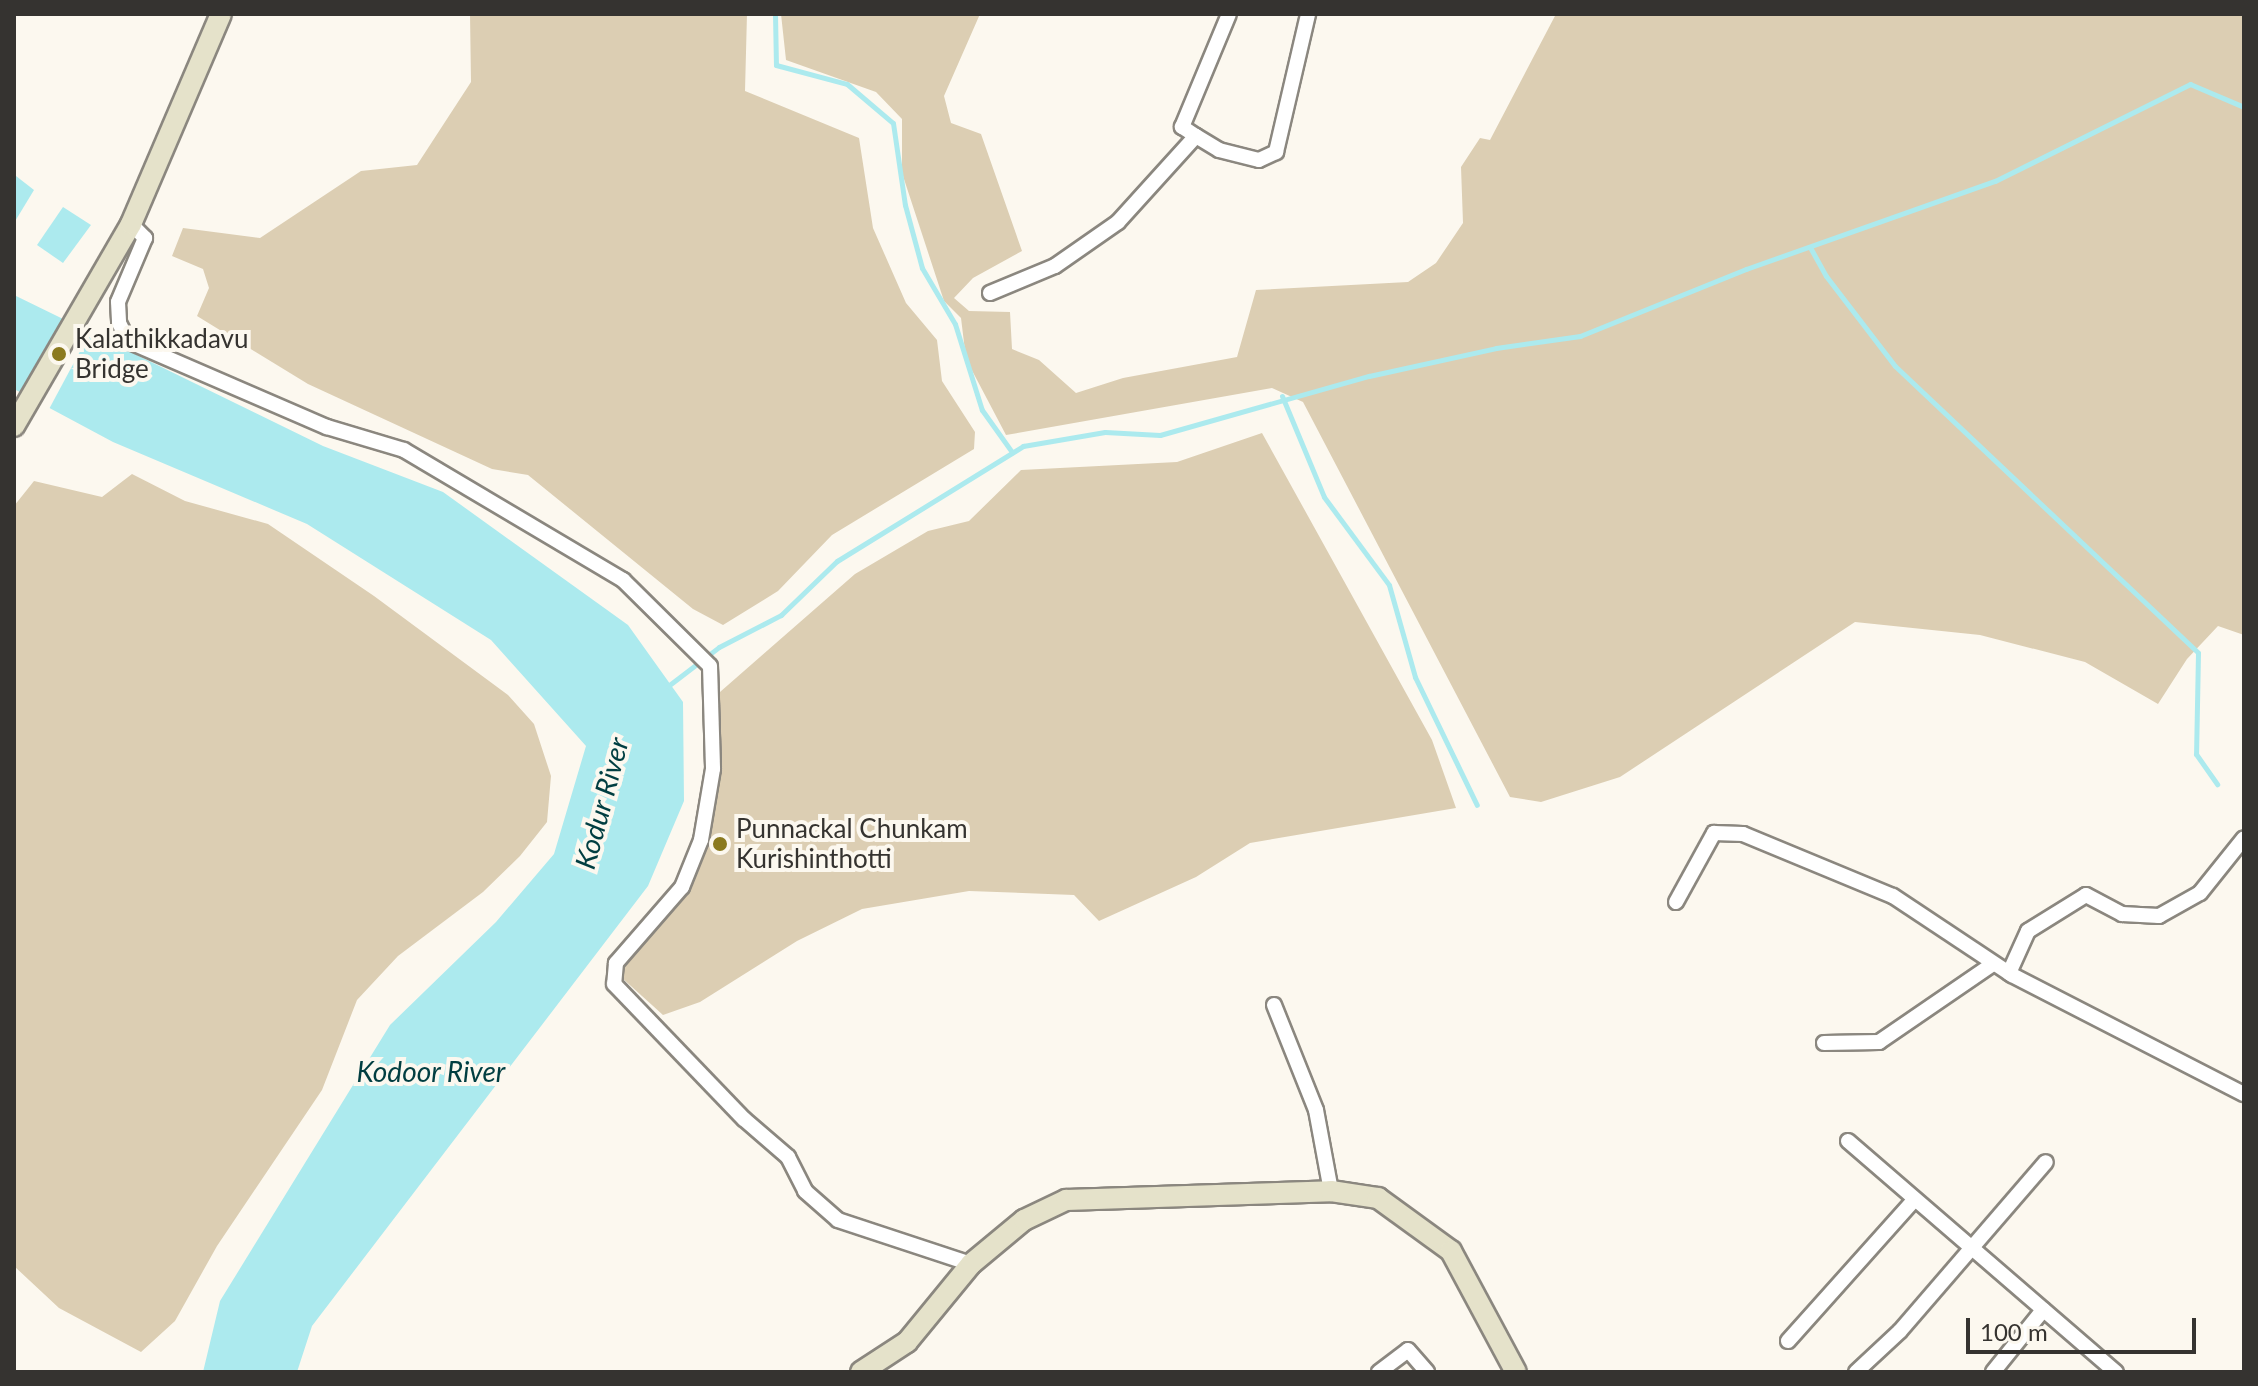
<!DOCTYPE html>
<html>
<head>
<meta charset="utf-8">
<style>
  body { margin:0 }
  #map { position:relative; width:2258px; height:1386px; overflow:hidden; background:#fcf8ef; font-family:Lato,sans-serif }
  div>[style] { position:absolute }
  .green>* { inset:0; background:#dcceb3 }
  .water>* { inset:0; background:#aceaee }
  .pier>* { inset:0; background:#fcf8ef }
  .stream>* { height:5px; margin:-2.5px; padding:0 2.5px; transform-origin:2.5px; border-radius:2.5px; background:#aceaee }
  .roads { filter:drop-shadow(2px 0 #8b877f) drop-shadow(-2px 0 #8b877f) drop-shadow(0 2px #8b877f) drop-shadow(0 -2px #8b877f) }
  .street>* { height:14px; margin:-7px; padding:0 7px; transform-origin:7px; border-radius:7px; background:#fff }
  .secondary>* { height:20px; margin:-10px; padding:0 10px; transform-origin:10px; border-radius:10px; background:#e5e2ca }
  .dots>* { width:22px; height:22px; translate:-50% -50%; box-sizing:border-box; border:4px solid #fcf8ef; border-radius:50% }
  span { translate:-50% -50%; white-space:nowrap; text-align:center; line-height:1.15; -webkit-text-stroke:8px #fcf8ef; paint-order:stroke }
  .poi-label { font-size:26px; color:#353330 }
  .left { translate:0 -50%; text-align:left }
  .water-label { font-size:28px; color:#013e41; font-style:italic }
  .frame { position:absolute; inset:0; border:16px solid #353330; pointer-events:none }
  .scale { position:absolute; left:1966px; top:1318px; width:230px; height:36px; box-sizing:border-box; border:4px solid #353330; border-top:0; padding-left:10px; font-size:24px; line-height:28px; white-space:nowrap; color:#353330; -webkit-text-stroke:6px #fcf8ef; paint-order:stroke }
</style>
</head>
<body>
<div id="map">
  <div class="green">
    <div style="clip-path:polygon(470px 14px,747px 14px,745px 91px,859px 138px,873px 228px,906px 303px,937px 340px,942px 381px,975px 432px,974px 449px,832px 535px,778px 591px,723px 625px,693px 609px,528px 475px,492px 469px,308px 384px,197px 316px,209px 288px,203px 269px,172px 256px,183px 228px,260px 238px,361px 171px,417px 165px,471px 82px)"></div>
    <div style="clip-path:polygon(781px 14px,980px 14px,944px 96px,951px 123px,981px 134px,1022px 251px,973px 278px,954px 298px,969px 311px,1010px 312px,1012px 349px,1039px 360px,1076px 393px,1123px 378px,1237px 357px,1256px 290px,1408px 282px,1436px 263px,1463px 223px,1461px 167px,1480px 138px,1490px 140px,1556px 14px,2244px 14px,2244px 635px,2218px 626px,2187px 659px,2158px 704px,2085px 662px,1980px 635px,1855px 622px,1620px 777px,1541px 802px,1510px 797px,1303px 402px,1272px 388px,1006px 435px,966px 359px,961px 318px,944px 301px,902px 173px,902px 119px,876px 92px,786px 60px)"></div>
    <div style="clip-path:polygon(1262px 433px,1432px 740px,1456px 808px,1250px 843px,1196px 877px,1099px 921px,1074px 895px,969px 891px,862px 909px,797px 941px,700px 1002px,663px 1015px,621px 977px,625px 958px,680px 900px,701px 864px,720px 768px,712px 699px,855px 574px,928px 531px,969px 521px,1021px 470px,1177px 462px)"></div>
    <div style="clip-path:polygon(132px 474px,185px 501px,268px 524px,374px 596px,508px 695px,534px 724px,551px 776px,547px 822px,520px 856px,483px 892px,398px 956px,357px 1000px,322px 1090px,217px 1246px,175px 1321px,141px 1352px,59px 1308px,14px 1266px,14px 506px,34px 481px,102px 497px)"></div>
  </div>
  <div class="water">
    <div style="clip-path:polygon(16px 176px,34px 190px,14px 223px,14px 178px)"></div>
    <div style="clip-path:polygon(63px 207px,91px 225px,63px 263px,37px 245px)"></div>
    <div style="clip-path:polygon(14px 295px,323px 446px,443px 492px,628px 625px,683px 702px,684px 801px,648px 886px,312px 1326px,297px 1372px,203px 1372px,220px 1301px,390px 1025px,496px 922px,554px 854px,586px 746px,491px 640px,307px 524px,113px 442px,14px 389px)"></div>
  </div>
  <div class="pier">
    <div style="clip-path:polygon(69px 318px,92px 329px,48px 411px,25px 399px)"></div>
  </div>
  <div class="stream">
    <div style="left:775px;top:14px;width:51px;rotate:88.9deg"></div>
    <div style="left:776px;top:65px;width:73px;rotate:15deg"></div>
    <div style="left:847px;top:84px;width:60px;rotate:40.3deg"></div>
    <div style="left:893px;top:123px;width:83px;rotate:81.7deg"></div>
    <div style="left:905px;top:205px;width:65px;rotate:74.9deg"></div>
    <div style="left:922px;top:268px;width:65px;rotate:59.5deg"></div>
    <div style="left:955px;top:324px;width:90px;rotate:72.6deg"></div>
    <div style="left:982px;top:410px;width:52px;rotate:54.5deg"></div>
    <div style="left:1811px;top:249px;width:31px;rotate:61deg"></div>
    <div style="left:1826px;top:276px;width:113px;rotate:52.5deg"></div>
    <div style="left:1895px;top:366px;width:417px;rotate:43.4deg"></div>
    <div style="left:2198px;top:653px;width:101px;rotate:91.1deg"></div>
    <div style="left:2196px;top:754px;width:37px;rotate:55deg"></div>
    <div style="left:1282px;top:396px;width:109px;rotate:67.4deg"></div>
    <div style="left:1324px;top:497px;width:109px;rotate:53.5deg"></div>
    <div style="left:1389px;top:585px;width:96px;rotate:74.2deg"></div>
    <div style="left:1415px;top:677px;width:142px;rotate:64.2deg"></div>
    <div style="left:668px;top:686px;width:64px;rotate:-37.4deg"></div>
    <div style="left:719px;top:647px;width:70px;rotate:-27.3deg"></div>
    <div style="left:781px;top:615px;width:78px;rotate:-44deg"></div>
    <div style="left:837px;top:561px;width:219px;rotate:-31.7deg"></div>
    <div style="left:1023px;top:446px;width:83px;rotate:-9.7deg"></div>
    <div style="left:1105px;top:432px;width:55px;rotate:3.1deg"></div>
    <div style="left:1160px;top:435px;width:217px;rotate:-15.8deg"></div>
    <div style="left:1369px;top:376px;width:130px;rotate:-12.4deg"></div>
    <div style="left:1496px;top:348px;width:85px;rotate:-8.1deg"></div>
    <div style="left:1580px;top:336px;width:179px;rotate:-22deg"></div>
    <div style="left:1746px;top:269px;width:264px;rotate:-19.5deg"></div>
    <div style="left:1995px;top:181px;width:218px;rotate:-26.4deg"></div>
    <div style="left:2190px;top:84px;width:59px;rotate:23.1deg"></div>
  </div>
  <div class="roads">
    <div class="street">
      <div style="left:1196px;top:136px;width:17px;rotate:-147deg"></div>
      <div style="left:1182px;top:127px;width:122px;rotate:-67.4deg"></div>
      <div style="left:131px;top:224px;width:20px;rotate:45deg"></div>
      <div style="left:145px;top:238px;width:69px;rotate:112.9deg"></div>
      <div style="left:118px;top:302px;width:21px;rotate:87deg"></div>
      <div style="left:119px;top:323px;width:20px;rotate:63deg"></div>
      <div style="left:128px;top:341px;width:217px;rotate:23.4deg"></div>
      <div style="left:327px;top:427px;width:80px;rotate:16.6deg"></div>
      <div style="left:404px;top:450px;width:255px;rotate:30.7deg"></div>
      <div style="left:623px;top:580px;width:122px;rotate:44.7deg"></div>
      <div style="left:710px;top:666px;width:103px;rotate:88.3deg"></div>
      <div style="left:713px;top:769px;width:72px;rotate:99.6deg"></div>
      <div style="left:701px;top:840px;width:51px;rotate:112deg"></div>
      <div style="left:682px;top:887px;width:101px;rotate:131deg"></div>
      <div style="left:616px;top:963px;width:21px;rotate:95deg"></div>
      <div style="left:614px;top:984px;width:187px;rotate:46.1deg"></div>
      <div style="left:744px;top:1119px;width:58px;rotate:40.8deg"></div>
      <div style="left:788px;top:1157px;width:38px;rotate:63deg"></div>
      <div style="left:805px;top:1191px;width:44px;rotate:41.3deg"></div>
      <div style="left:838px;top:1220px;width:140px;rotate:18.3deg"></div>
      <div style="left:990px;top:293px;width:70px;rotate:-22.6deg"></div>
      <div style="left:1055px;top:266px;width:77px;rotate:-34.9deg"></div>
      <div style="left:1118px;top:222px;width:116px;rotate:-47.8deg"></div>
      <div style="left:1196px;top:136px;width:27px;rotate:31deg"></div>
      <div style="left:1219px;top:150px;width:41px;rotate:14deg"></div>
      <div style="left:1259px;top:160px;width:19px;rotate:-25deg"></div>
      <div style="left:1276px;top:152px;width:142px;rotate:-76.9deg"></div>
      <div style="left:1676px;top:902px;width:79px;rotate:-61.2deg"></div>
      <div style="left:1714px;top:833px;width:29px;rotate:2deg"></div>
      <div style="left:1743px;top:834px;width:162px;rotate:22.5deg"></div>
      <div style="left:1893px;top:896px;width:143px;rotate:33.6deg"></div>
      <div style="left:2012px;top:975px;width:261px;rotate:27.2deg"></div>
      <div style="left:2009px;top:973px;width:46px;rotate:-65.7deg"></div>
      <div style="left:2028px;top:931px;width:68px;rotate:-31.8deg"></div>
      <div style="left:2086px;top:895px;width:41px;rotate:27.8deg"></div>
      <div style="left:2122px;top:914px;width:37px;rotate:3deg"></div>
      <div style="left:2159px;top:916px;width:47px;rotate:-29.3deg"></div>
      <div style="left:2200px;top:893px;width:70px;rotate:-51.3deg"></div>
      <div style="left:1274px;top:1005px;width:113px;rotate:68.2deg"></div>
      <div style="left:1316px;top:1110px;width:82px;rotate:79.5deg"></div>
      <div style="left:1824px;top:1043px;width:55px;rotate:-1deg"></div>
      <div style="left:1879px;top:1042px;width:138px;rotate:-34.4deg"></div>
      <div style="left:1848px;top:1141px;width:354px;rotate:40.8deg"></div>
      <div style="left:1788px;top:1341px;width:189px;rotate:-48.2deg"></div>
      <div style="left:1379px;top:1372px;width:36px;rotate:-37deg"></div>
      <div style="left:1408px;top:1350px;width:29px;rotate:49deg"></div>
      <div style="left:1856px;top:1372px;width:60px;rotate:-43deg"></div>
      <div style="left:1900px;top:1331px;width:223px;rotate:-49.2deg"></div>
      <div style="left:1993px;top:1372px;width:80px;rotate:-51.1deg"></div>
    </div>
    <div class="secondary">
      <div style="left:14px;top:426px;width:233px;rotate:-59.9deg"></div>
      <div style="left:131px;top:224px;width:228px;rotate:-66.8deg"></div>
      <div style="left:861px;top:1372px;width:55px;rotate:-33.1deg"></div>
      <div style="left:907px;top:1342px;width:101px;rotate:-50.6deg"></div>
      <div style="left:971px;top:1264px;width:69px;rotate:-39.7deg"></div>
      <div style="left:1024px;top:1220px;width:47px;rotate:-25.5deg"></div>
      <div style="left:1066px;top:1200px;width:265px;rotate:-1.9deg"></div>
      <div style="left:1331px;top:1191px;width:48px;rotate:8.5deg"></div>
      <div style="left:1378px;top:1198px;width:90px;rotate:36deg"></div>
      <div style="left:1451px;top:1251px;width:137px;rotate:61.8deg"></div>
    </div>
  </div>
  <div class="dots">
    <div style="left:59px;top:354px;background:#8b7a1f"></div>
    <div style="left:720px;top:844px;background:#8b7a1f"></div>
  </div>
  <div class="poi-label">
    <span class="left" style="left:75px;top:354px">Kalathikkadavu<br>Bridge</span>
    <span class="left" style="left:736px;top:844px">Punnackal Chunkam<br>Kurishinthotti</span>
  </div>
  <div class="water-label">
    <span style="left:601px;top:803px;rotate:-75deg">Kodur River</span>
    <span style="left:431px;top:1071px">Kodoor River</span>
  </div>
  <div class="frame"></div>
  <div class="scale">100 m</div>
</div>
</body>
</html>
